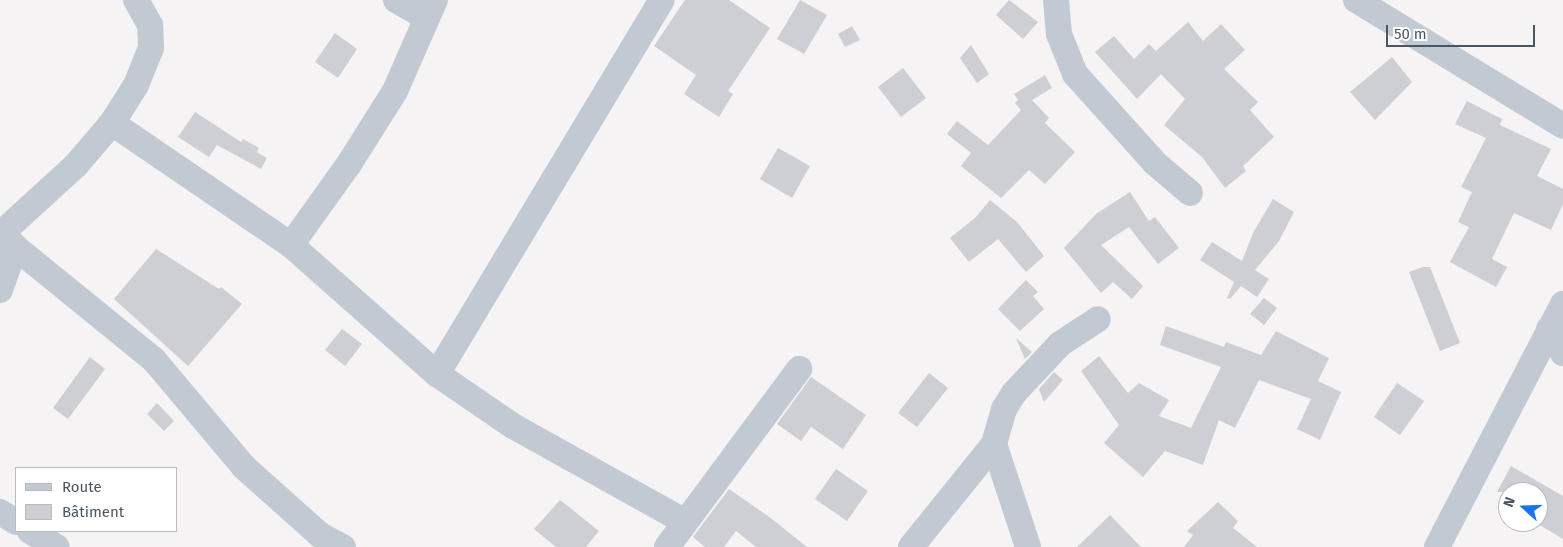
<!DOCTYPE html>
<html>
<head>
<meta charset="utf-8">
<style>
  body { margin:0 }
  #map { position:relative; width:1563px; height:547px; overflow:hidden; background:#f5f3f3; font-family:"Fira Sans",sans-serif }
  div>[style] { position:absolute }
  .building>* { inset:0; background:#cdcfd5 }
  .minor>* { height:26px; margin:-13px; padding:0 13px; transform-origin:13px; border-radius:13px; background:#c1cad2 }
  span { translate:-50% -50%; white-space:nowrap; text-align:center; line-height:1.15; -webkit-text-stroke:4px #fff; paint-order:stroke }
  .legend { position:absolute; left:15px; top:467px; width:162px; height:65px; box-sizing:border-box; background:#fff; border:1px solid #b7bbc0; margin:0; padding:6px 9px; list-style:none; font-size:15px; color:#4a5661 }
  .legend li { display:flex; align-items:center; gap:10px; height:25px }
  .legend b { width:25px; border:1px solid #b7bbc0 }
  .north { position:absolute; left:1498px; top:482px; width:50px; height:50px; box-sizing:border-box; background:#fff; border:1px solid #b7bbc0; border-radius:50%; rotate:290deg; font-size:14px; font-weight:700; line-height:20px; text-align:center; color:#4a5661 }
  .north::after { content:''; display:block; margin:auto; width:18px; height:22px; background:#1a73e8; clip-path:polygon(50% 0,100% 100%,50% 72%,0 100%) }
  .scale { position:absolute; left:1386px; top:25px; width:149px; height:22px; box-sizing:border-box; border:2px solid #4a5661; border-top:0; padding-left:6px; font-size:15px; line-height:18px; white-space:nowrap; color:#4a5661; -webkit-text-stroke:4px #fff; paint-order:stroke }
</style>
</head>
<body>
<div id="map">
  <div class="building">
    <div style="clip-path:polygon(685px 0,729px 0,770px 28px,728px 91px,733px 94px,719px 117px,684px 94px,696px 75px,654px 46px)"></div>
    <div style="clip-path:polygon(800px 0,827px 15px,804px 54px,777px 39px)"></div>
    <div style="clip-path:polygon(1009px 0,1038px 22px,1023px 39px,996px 15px)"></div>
    <div style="clip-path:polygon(1188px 22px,1203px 41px,1221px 24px,1245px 50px,1224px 69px,1258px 102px,1250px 110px,1274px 137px,1243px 166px,1246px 171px,1225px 188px,1202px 157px,1164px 125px,1185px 99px,1161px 74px,1137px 99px,1095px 52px,1114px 36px,1134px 59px,1149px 44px,1156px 51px)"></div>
    <div style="clip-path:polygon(852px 26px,860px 40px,845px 47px,838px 34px)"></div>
    <div style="clip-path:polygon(335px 33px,357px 49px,338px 78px,315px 62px)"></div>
    <div style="clip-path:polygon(971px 45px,989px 74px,977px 83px,960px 58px)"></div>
    <div style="clip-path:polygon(1392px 57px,1412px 82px,1375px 120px,1350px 92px)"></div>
    <div style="clip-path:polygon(903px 68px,926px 98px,901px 117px,878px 87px)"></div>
    <div style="clip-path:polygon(1045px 75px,1052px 88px,1032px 100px,1049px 118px,1045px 123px,1075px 152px,1045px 184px,1029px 170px,1001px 198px,961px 166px,971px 153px,947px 134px,957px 121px,988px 145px,1021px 110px,1015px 103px,1018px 100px,1014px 94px)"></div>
    <div style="clip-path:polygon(1467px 101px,1502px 119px,1500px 125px,1551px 149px,1537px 176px,1563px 189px,1563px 204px,1551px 230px,1514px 213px,1492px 259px,1507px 267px,1496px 287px,1450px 262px,1469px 227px,1458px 222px,1472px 192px,1461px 187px,1486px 138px,1455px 124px)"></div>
    <div style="clip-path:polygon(195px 112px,241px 142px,243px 139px,259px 148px,257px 152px,267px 158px,261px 169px,217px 145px,209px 157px,178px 137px)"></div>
    <div style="clip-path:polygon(778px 148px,810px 166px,792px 198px,760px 179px)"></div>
    <div style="clip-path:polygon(1130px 192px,1149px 221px,1155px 217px,1179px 248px,1158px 264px,1129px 227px,1101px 245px,1143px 286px,1132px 299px,1113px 282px,1101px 293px,1064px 248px,1096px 214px)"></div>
    <div style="clip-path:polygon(1273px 199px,1294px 212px,1279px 241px,1255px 270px,1269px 279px,1257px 297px,1241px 286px,1230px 299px,1227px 298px,1234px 282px,1200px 260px,1212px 242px,1242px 261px,1253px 233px)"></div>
    <div style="clip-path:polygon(990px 200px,1017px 222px,1044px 256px,1026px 272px,998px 239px,969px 262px,950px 238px,976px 217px)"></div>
    <div style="clip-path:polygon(156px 249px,219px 289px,221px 287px,242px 304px,188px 366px,114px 299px)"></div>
    <div style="clip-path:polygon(1423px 267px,1430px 267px,1460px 343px,1440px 351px,1409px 272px)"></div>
    <div style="clip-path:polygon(1026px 280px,1038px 292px,1033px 296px,1044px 309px,1020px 331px,998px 309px)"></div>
    <div style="clip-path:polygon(1264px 298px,1277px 308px,1264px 325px,1250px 314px)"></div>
    <div style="clip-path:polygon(1166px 326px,1224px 347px,1226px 342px,1261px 355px,1276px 331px,1329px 358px,1318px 381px,1341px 392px,1320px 440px,1297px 429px,1311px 399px,1259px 380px,1235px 428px,1219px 420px,1203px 465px,1165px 451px,1143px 477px,1104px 443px,1119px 425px,1081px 371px,1099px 356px,1128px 393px,1139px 383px,1169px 400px,1159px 416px,1191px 428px,1221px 367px,1160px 345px)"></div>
    <div style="clip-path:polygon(342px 329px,362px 344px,345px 366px,325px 350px)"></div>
    <div style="clip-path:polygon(1016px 338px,1032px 352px,1025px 359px)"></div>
    <div style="clip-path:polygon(90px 357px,105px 369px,68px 419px,53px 408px)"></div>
    <div style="clip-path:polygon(1054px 372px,1063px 380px,1044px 402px,1039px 389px)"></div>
    <div style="clip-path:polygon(929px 373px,948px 388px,917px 427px,898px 413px)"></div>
    <div style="clip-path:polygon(811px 377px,866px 415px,843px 449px,811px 427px,801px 441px,777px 424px)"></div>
    <div style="clip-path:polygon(1397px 383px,1424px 401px,1400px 435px,1374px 417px)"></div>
    <div style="clip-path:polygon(157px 403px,174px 421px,164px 431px,147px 414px)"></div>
    <div style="clip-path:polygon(1511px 466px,1563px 496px,1563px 539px,1538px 524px,1538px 492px,1497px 492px)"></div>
    <div style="clip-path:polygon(836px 469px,868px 491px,847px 521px,815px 499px)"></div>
    <div style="clip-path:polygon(729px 489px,768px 516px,807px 547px,756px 547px,736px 531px,724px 547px,705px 547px,693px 537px)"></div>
    <div style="clip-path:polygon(560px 500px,599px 531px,586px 547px,556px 547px,534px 529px)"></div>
    <div style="clip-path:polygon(1218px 502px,1238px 521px,1233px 528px,1257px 547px,1184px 547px,1193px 535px,1187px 531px)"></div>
    <div style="clip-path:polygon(1110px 515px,1141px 547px,1077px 547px)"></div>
  </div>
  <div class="minor">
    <div style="left:396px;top:0;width:34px;rotate:30deg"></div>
    <div style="left:1056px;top:0;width:34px;rotate:85deg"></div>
    <div style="left:1059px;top:34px;width:43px;rotate:68.2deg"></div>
    <div style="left:1075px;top:74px;width:120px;rotate:48deg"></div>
    <div style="left:1155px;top:163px;width:46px;rotate:40.6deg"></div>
    <div style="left:1356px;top:0;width:242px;rotate:31.3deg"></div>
    <div style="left:112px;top:123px;width:217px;rotate:34.3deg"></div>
    <div style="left:291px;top:245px;width:195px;rotate:41.5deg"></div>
    <div style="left:437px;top:374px;width:92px;rotate:34.4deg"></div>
    <div style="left:513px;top:426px;width:196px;rotate:29.1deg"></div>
    <div style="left:0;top:230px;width:23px;rotate:49deg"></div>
    <div style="left:15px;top:247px;width:179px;rotate:39.1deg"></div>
    <div style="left:154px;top:360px;width:140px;rotate:49.9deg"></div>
    <div style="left:244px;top:467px;width:102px;rotate:41.8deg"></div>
    <div style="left:320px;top:535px;width:26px;rotate:28deg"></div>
    <div style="left:3px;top:232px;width:99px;rotate:-42.5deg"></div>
    <div style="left:76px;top:165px;width:55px;rotate:-49.4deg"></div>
    <div style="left:112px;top:123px;width:45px;rotate:-57.7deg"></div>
    <div style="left:136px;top:85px;width:40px;rotate:-68deg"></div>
    <div style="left:151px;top:48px;width:23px;rotate:-92deg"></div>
    <div style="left:150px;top:25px;width:29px;rotate:-119deg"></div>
    <div style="left:291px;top:245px;width:100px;rotate:-54.4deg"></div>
    <div style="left:349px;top:164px;width:86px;rotate:-57.8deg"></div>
    <div style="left:395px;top:91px;width:99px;rotate:-66.3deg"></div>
    <div style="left:0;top:290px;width:46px;rotate:-70.8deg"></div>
    <div style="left:1549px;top:329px;width:28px;rotate:60deg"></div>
    <div style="left:437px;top:374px;width:436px;rotate:-59deg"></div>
    <div style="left:994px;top:444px;width:108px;rotate:71.7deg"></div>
    <div style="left:0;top:512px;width:19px;rotate:32deg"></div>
    <div style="left:30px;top:531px;width:31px;rotate:31deg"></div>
    <div style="left:667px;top:547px;width:222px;rotate:-53.4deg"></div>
    <div style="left:911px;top:547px;width:132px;rotate:-51.1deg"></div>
    <div style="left:994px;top:444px;width:36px;rotate:-74deg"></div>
    <div style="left:1004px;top:409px;width:19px;rotate:-58deg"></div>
    <div style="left:1014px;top:393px;width:67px;rotate:-46.8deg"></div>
    <div style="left:1060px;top:344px;width:45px;rotate:-33.3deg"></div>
    <div style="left:1437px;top:547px;width:274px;rotate:-62.6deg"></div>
  </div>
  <ul class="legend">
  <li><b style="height:6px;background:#c1cad2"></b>Route</li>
  <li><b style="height:14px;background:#cdcfd5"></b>Bâtiment</li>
  </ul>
  <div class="north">N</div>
  <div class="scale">50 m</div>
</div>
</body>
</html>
